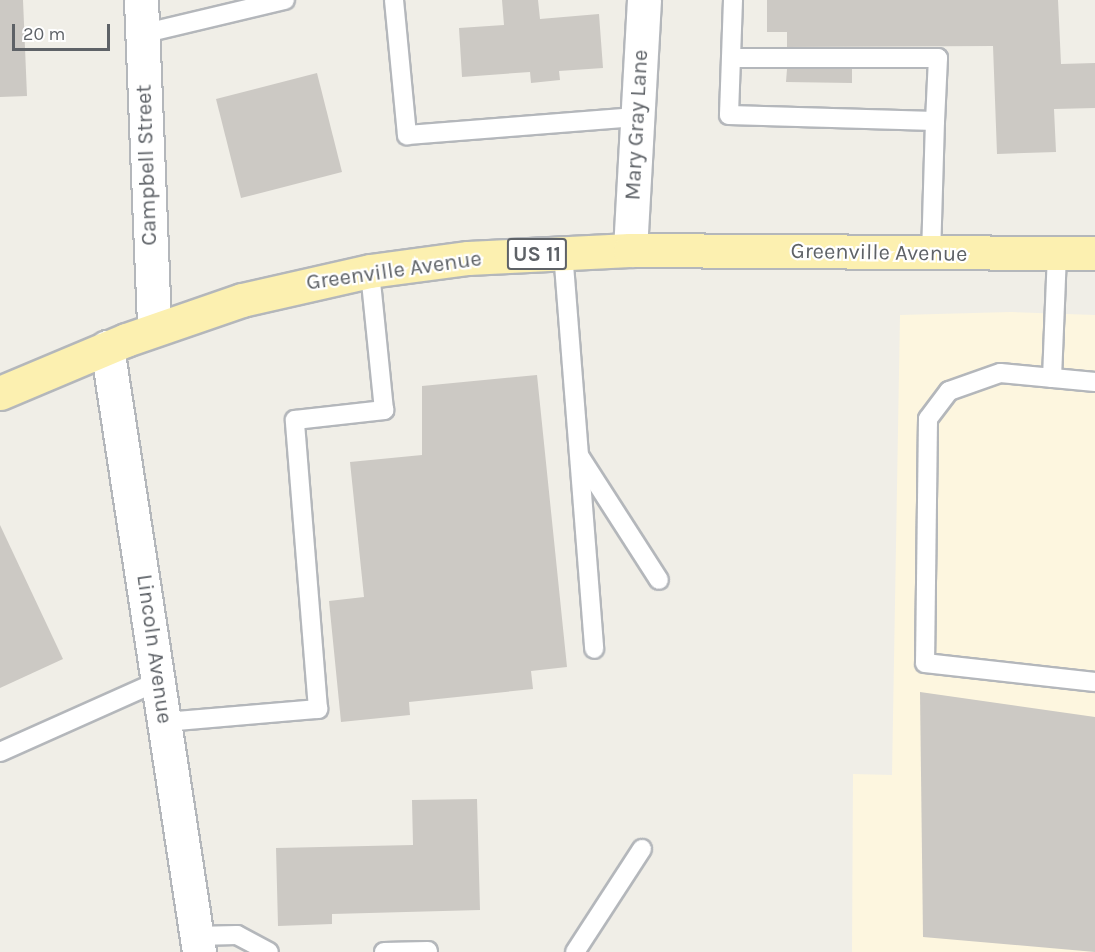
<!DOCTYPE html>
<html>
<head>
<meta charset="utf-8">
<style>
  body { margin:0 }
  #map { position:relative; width:1095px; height:952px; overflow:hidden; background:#f0eee7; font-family:Karla,sans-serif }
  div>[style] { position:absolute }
  .commercial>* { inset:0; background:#fdf6df }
  .building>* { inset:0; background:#ccc9c4 }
  .roads { filter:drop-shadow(2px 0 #b4b7bb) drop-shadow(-2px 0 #b4b7bb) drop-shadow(0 2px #b4b7bb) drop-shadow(0 -2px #b4b7bb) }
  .service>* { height:18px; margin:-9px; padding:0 9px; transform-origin:9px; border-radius:9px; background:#fff }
  .minor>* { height:33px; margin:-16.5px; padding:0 16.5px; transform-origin:16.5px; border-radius:16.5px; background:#fff }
  .primary>* { height:33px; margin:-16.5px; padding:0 16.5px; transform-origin:16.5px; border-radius:16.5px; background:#fcf0b0 }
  span { translate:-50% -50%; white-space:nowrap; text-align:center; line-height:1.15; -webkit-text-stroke:4.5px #fff; paint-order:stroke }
  .shield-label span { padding:2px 4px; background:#fff; border:2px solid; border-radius:4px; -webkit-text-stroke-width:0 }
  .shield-label { font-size:21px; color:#5e6267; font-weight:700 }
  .street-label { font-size:22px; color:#5e6267 }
  .scale { position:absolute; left:12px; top:24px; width:98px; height:27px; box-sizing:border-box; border:3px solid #5e6267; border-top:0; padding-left:8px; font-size:18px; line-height:21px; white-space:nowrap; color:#5e6267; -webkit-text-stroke:4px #fff; paint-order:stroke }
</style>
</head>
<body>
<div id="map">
  <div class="commercial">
    <div style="clip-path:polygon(1011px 312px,1095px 315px,1095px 952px,852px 952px,853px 774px,892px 775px,900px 315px)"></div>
  </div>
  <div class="building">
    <div style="clip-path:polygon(0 0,23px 0,27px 96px,0 97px)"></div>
    <div style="clip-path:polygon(502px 0,538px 0,540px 19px,599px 14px,603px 68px,559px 71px,560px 80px,531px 83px,530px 72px,462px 77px,459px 28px,504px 25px)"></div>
    <div style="clip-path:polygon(767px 0,1058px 0,1061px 64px,1095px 63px,1095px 108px,1054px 109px,1056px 152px,997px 154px,993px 46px,787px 47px,787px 32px,767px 32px)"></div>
    <div style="clip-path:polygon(787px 69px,852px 69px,852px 83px,786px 82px)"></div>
    <div style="clip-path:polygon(317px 73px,342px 172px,241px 198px,216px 99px)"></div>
    <div style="clip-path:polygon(537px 375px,567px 667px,531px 671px,533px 689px,409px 702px,410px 715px,341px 722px,329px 601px,364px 597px,350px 462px,422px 455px,422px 386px)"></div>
    <div style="clip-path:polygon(0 525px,63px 659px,0 688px)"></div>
    <div style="clip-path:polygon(920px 692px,1095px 717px,1095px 952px,923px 937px)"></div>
    <div style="clip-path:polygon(477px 799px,480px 910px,332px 914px,332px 924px,278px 926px,276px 848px,413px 845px,412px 800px)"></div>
  </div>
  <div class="roads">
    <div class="service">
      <div style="left:394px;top:0;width:136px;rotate:84.5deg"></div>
      <div style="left:407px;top:135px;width:230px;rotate:-4.5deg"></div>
      <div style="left:733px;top:0;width:115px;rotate:92deg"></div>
      <div style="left:729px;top:115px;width:206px;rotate:1.7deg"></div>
      <div style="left:935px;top:121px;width:133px;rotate:91.7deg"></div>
      <div style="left:142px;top:34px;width:147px;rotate:-13.4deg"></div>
      <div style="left:731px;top:58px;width:207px"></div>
      <div style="left:938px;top:58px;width:63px;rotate:92.7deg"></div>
      <div style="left:563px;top:252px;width:398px;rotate:85.5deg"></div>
      <div style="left:1052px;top:378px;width:124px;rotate:-87.7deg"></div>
      <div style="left:1095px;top:382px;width:95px;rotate:-174.6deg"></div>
      <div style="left:1000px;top:373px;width:54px;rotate:160.6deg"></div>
      <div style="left:949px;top:391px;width:35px;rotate:127deg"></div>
      <div style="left:928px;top:419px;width:244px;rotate:90.7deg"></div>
      <div style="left:925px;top:663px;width:171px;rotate:6.4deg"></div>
      <div style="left:580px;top:457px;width:146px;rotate:57.3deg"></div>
      <div style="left:165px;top:722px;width:154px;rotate:-4.9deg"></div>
      <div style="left:318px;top:709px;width:290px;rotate:-94.6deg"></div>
      <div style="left:295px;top:420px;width:90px;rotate:-6.4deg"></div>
      <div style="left:384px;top:410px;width:140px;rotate:-95.8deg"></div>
      <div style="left:0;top:752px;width:174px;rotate:-24.1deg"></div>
      <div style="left:195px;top:936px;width:42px;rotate:-1.4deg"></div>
      <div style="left:237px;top:935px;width:36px;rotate:28deg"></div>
      <div style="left:384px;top:952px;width:44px;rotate:-1.3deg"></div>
      <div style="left:575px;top:952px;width:123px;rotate:-57deg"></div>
    </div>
    <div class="minor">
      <div style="left:141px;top:0;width:329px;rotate:87.7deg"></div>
      <div style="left:630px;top:250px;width:250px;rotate:-86.8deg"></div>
      <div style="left:107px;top:347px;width:612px;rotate:81.35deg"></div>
    </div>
    <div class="primary">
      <div style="left:0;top:393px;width:137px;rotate:-22.8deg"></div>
      <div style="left:126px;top:340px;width:123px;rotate:-19deg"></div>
      <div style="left:242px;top:300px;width:131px;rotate:-12.8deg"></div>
      <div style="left:370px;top:271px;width:99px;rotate:-7.6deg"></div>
      <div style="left:468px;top:258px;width:162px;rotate:-2.8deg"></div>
      <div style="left:630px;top:250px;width:465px;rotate:0.4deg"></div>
    </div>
  </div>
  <div class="shield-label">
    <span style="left:537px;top:254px">US 11</span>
  </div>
  <div class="street-label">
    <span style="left:637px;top:125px;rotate:-87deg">Mary Gray Lane</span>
    <span style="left:147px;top:165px;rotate:-92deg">Campbell Street</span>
    <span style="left:879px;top:253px;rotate:1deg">Greenville Avenue</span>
    <span style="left:394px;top:271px;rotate:-8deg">Greenville Avenue</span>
    <span style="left:154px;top:649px;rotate:82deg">Lincoln Avenue</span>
  </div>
  <div class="scale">20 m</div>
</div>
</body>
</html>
